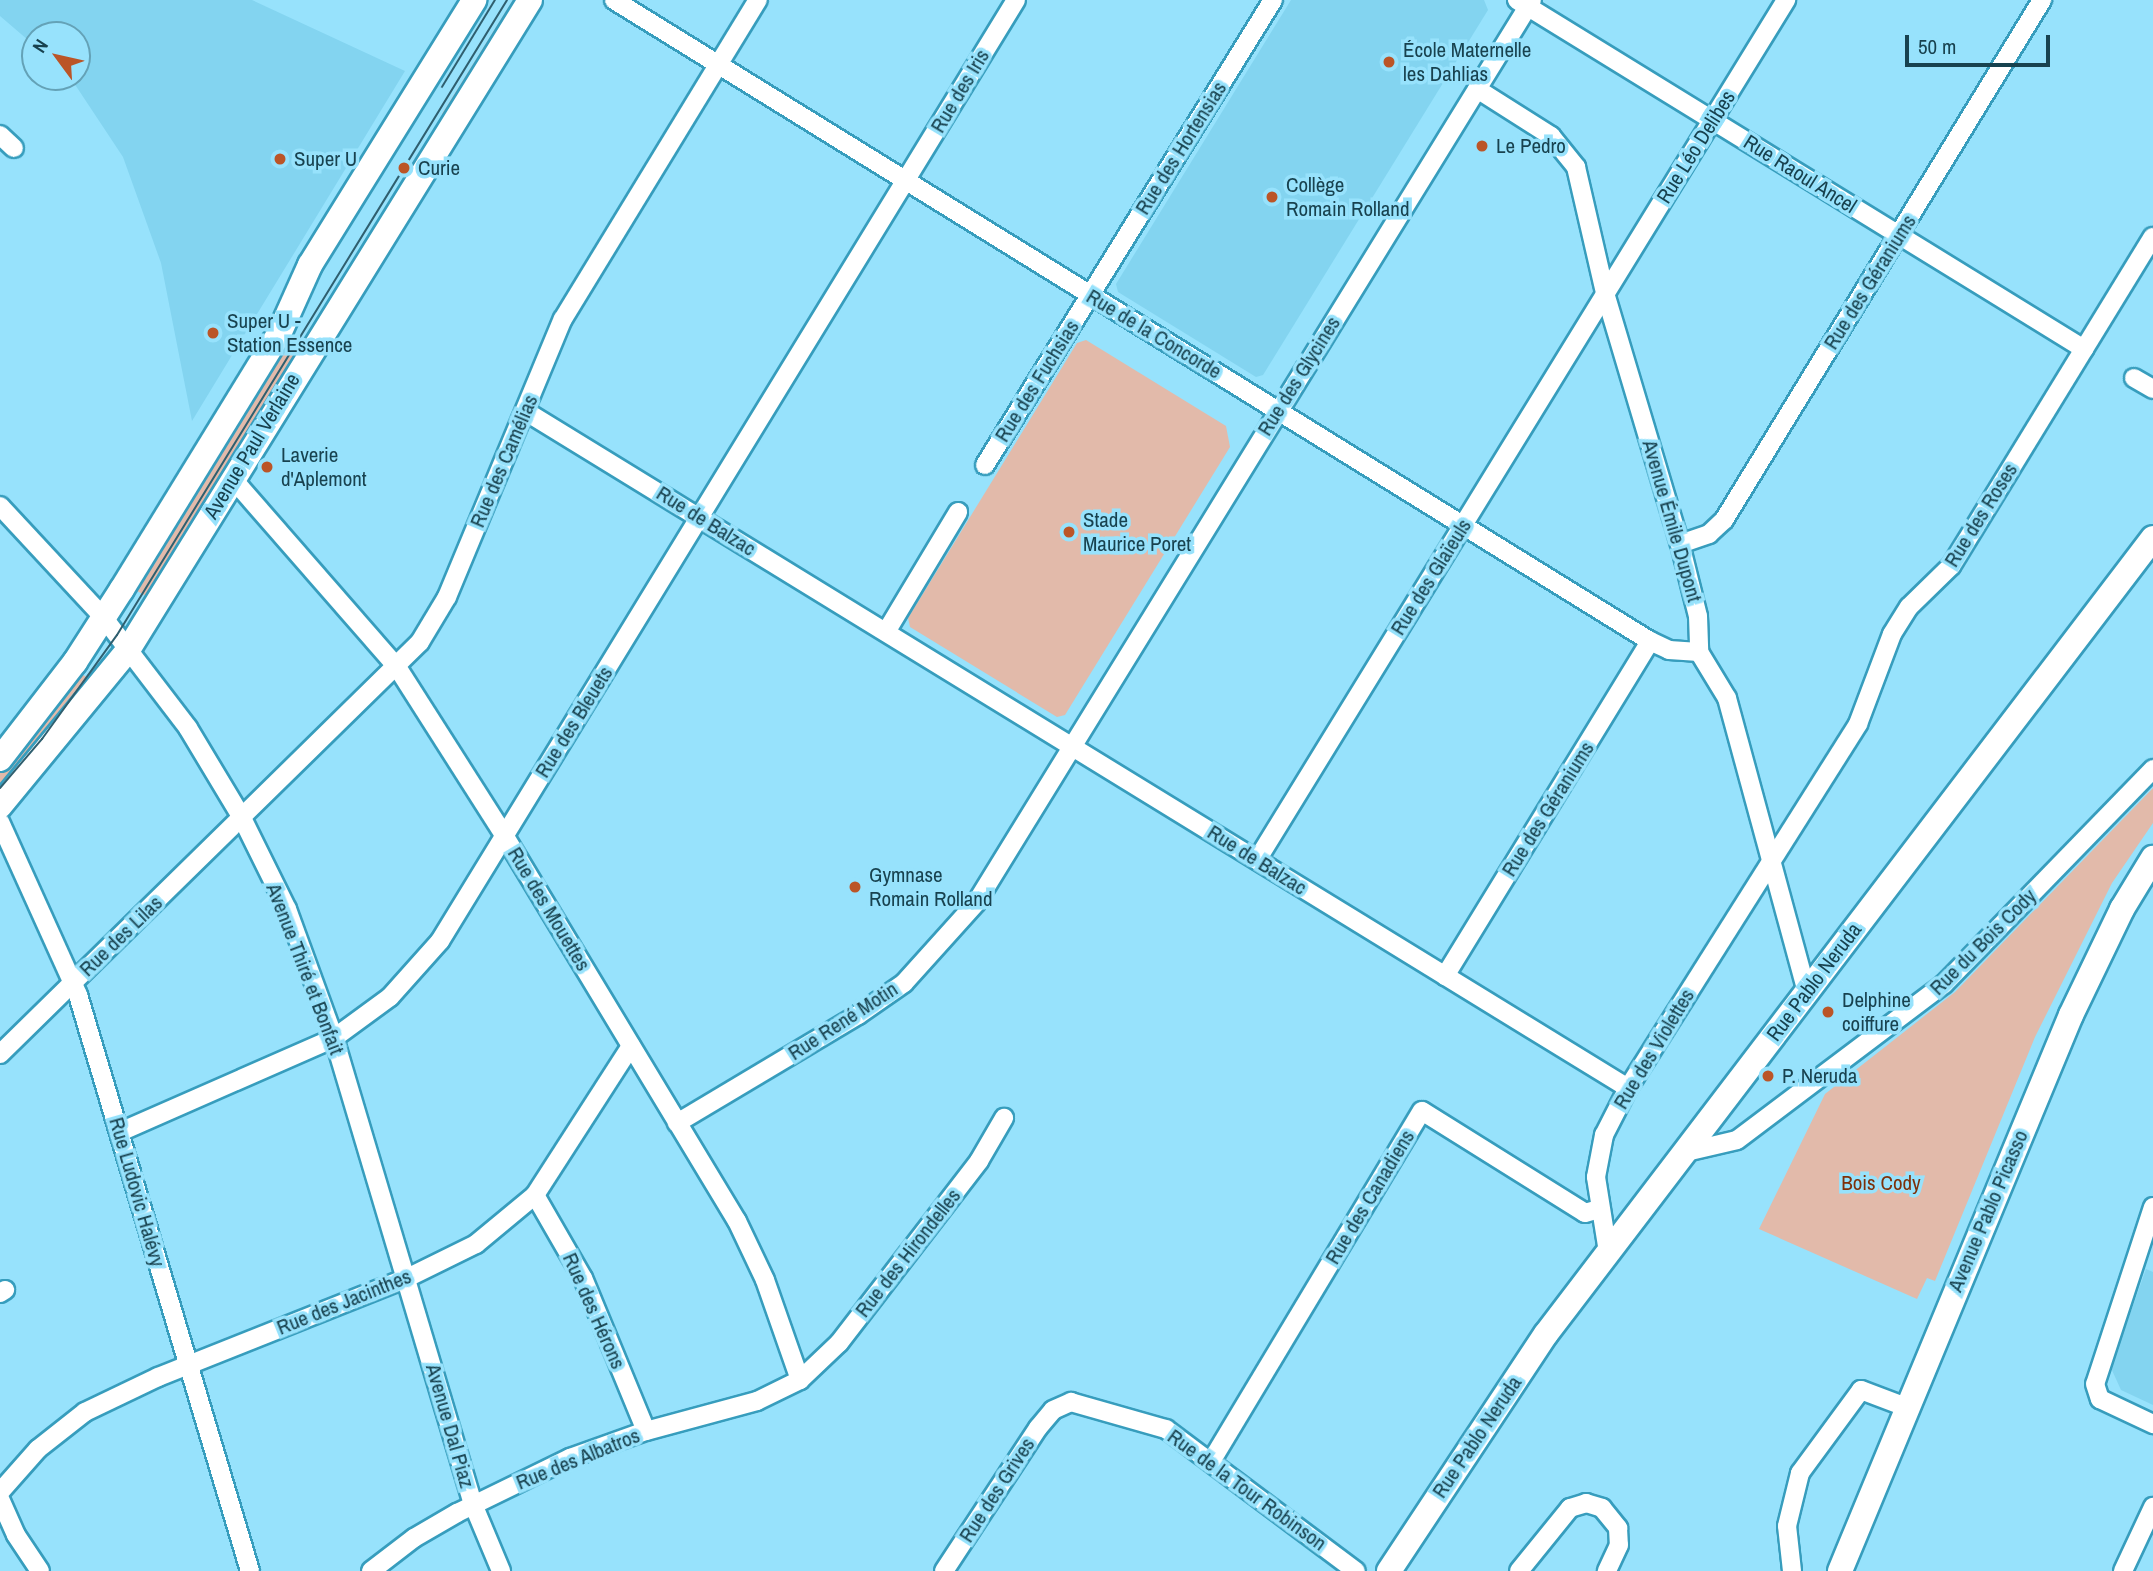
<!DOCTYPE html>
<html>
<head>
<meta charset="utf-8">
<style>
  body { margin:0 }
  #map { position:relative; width:2153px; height:1571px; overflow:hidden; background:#97e2fc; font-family:"Archivo Narrow",sans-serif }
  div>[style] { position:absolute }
  .built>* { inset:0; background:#83d4f0 }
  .green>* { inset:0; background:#e2baaa }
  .roads { filter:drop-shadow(2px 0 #379dbd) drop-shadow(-2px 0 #379dbd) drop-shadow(0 2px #379dbd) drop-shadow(0 -2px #379dbd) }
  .street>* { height:18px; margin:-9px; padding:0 9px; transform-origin:9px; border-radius:9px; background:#fff }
  .secondary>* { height:24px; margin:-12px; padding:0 12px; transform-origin:12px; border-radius:12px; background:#fff }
  .tram>* { height:2px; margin:-1px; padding:0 1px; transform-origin:1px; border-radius:1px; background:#2f5f6f }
  .dots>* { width:19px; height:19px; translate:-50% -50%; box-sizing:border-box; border:4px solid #97e2fc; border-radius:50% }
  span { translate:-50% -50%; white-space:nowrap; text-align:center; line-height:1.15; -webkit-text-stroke:7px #97e2fc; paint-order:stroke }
  .poi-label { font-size:21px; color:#18424f }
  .left { translate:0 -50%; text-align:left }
  .street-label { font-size:21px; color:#18424f }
  .park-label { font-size:21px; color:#7d3009 }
  .north { position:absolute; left:21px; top:21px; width:70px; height:70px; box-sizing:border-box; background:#97e2fc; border:2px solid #64a2b7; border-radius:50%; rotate:303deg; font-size:19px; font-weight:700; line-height:28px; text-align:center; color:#18424f }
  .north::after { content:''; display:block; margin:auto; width:24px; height:32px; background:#bb5527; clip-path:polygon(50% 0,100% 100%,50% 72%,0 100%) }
  .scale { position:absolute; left:1905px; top:35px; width:145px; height:32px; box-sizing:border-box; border:4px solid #18424f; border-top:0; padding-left:9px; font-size:21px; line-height:24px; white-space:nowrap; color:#18424f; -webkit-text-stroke:5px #97e2fc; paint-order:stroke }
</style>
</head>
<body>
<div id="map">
  <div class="built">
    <div style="clip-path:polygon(0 0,252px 0,405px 71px,192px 421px,161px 263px,123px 157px,70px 77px,77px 77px,77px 35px,35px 35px,35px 46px,0 16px)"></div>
    <div style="clip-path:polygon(1291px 0,1484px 0,1488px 10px,1263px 375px,1256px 377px,1118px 292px,1116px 284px)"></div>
    <div style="clip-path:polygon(2146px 1269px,2153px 1272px,2153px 1405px,2121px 1390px,2111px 1368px)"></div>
  </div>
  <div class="green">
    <div style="clip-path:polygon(513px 0,523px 0,450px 119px,442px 114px)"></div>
    <div style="clip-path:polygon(1086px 340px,1226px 426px,1230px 447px,1065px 715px,1057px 717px,910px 627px,908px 618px,1077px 343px)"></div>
    <div style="clip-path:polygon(280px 343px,296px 352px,146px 596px,130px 587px)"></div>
    <div style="clip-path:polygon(76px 670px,92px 681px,0 794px,0 767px)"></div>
    <div style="clip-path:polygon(2153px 788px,2153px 823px,2112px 883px,2035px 1037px,1935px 1281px,1927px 1278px,1917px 1299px,1759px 1229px,1825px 1094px,1955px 992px)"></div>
  </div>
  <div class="roads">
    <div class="street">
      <div style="left:614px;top:0;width:1218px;rotate:31.75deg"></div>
      <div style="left:1650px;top:641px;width:21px;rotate:25deg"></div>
      <div style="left:1669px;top:650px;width:30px;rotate:4deg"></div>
      <div style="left:1517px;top:0;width:666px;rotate:31.61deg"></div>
      <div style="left:1477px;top:89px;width:88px;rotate:32.4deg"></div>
      <div style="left:1551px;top:136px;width:40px;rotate:51deg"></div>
      <div style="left:1576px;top:167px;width:129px;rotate:77deg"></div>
      <div style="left:1605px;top:293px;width:262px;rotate:73.4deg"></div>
      <div style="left:1680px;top:544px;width:74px;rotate:76deg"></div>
      <div style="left:1698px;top:616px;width:36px;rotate:88deg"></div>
      <div style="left:1699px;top:652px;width:54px;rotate:58.7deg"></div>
      <div style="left:1727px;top:698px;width:305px;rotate:74.8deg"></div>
      <div style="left:0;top:135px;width:19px;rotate:43deg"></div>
      <div style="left:2134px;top:378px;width:22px;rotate:30deg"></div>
      <div style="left:525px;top:411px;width:1294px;rotate:31.54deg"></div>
      <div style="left:985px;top:465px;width:547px;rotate:-58.23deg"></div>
      <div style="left:232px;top:478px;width:251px;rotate:48.9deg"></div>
      <div style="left:397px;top:667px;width:199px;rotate:57.5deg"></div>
      <div style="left:504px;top:835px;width:451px;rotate:58.9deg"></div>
      <div style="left:737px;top:1221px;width:65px;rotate:64.6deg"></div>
      <div style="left:765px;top:1280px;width:106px;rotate:70.7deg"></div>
      <div style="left:0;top:506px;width:153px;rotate:47.1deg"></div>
      <div style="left:104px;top:618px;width:138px;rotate:52.6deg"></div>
      <div style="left:188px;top:728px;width:105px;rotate:59deg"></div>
      <div style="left:242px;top:818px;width:102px;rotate:63.7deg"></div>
      <div style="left:287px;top:909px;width:137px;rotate:70deg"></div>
      <div style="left:334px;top:1038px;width:486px;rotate:73.4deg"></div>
      <div style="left:473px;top:1504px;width:73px;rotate:67.3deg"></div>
      <div style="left:1680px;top:544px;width:31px;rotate:-19deg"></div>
      <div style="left:1709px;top:534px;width:21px;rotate:-43deg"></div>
      <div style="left:1724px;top:520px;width:610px;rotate:-58.55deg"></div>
      <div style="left:886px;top:632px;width:140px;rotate:-59deg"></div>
      <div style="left:0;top:822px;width:190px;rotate:65.7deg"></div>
      <div style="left:78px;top:995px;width:601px;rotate:73.37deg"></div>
      <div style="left:1257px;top:860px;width:1010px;rotate:-58.4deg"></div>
      <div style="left:1445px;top:976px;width:393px;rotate:-58.5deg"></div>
      <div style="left:0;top:1054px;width:588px;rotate:-44.45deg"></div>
      <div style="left:420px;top:642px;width:52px;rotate:-59deg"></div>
      <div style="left:447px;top:597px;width:301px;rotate:-67.4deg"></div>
      <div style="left:563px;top:319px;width:374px;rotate:-58.6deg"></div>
      <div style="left:677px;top:1123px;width:211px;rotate:-30.8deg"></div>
      <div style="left:858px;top:1015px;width:56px;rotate:-34.8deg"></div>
      <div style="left:904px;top:983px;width:108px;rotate:-48deg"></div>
      <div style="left:976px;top:903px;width:1060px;rotate:-58.38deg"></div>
      <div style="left:120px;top:1132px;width:234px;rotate:-23.7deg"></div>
      <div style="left:334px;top:1038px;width:69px;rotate:-36.2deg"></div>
      <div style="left:390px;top:997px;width:75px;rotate:-48.2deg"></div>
      <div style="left:440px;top:941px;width:1103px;rotate:-58.53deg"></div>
      <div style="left:1686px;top:1152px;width:52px;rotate:-13.2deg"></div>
      <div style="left:1737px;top:1140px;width:259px;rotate:-37deg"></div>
      <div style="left:1944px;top:984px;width:300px;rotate:-45.8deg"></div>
      <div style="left:535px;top:1195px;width:96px;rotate:60deg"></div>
      <div style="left:583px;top:1278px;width:165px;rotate:67.6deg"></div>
      <div style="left:2153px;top:1207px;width:186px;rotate:108.1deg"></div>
      <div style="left:2095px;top:1384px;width:16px;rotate:72deg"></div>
      <div style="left:2100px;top:1399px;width:59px;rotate:25.3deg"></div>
      <div style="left:1608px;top:1252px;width:76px;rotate:-99.1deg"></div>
      <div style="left:1596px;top:1177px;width:43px;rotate:-79.2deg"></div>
      <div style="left:1604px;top:1135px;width:53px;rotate:-62.9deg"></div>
      <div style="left:1628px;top:1088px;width:431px;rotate:-57.7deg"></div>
      <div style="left:1858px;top:724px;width:96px;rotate:-69.3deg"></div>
      <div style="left:1892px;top:634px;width:32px;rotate:-58deg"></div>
      <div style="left:1909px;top:607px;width:59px;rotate:-44.3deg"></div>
      <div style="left:1951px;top:566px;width:386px;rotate:-58.5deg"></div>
      <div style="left:0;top:1293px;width:6px;rotate:-31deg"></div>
      <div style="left:1212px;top:1460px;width:407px;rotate:-59deg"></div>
      <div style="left:1422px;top:1111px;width:192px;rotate:32deg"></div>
      <div style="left:1585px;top:1213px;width:15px;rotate:-16deg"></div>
      <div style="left:0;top:1492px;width:57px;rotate:-48.5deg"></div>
      <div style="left:38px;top:1449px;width:60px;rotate:-38.2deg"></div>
      <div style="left:85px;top:1412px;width:81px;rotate:-25.6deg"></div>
      <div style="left:158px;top:1377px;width:268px;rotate:-21.7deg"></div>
      <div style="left:407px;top:1278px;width:77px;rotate:-26.2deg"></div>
      <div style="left:476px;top:1244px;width:77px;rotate:-39.7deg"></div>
      <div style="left:535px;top:1195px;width:177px;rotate:-57.2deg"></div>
      <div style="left:0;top:1499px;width:39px;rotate:66deg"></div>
      <div style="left:16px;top:1535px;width:43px;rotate:56.3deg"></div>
      <div style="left:371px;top:1571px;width:54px;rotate:-37.5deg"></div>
      <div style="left:414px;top:1538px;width:50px;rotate:-30.2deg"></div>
      <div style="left:457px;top:1513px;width:126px;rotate:-26deg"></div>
      <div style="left:570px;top:1458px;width:81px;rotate:-19.6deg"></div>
      <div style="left:646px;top:1431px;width:115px;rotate:-15.1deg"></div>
      <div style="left:757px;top:1401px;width:48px;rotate:-26deg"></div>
      <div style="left:800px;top:1380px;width:54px;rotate:-43.5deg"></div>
      <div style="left:839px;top:1343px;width:230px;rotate:-52.4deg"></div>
      <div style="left:979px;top:1161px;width:50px;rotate:-59.8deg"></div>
      <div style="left:944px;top:1571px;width:171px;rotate:-56.7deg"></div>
      <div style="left:1038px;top:1428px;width:23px;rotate:-50deg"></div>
      <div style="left:1053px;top:1410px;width:20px;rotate:-24deg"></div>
      <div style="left:1071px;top:1402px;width:99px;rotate:15.9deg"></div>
      <div style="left:1166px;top:1429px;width:237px;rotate:36.8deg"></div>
      <div style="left:1519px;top:1571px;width:81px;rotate:-51deg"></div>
      <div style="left:1570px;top:1508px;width:17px;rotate:-17deg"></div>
      <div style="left:1586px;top:1503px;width:17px;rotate:17deg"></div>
      <div style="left:1602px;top:1508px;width:26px;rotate:51deg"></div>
      <div style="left:1618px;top:1528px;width:17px;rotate:87deg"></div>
      <div style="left:1619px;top:1545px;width:29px;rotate:115deg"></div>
      <div style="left:1792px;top:1571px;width:45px;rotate:-96.3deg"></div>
      <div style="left:1787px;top:1526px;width:55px;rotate:-76.2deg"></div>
      <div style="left:1800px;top:1473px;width:103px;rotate:-53.7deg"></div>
      <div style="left:1861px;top:1390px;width:48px;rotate:20.7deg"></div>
      <div style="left:2123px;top:1571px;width:71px;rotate:-64.9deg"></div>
    </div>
    <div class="secondary">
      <div style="left:0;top:759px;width:123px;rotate:-52.3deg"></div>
      <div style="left:75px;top:662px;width:87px;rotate:-57.2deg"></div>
      <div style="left:122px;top:589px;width:299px;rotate:-58.4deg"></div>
      <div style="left:279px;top:334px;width:76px;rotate:-65.8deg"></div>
      <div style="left:310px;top:265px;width:312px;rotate:-58.2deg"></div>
      <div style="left:0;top:806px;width:202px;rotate:-50.6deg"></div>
      <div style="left:128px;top:650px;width:764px;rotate:-58.26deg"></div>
      <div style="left:1389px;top:1571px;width:284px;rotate:-56.5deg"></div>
      <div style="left:1546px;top:1334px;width:1001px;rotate:-52.67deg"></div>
      <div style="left:1840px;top:1571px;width:602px;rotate:-67.44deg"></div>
      <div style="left:2071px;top:1015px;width:118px;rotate:-64.3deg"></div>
      <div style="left:2122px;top:909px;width:60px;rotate:-58.7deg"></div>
    </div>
  </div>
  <div class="tram">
    <div style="left:442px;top:87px;width:102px;rotate:-58.7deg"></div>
    <div style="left:0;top:788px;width:65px;rotate:-49.4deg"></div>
    <div style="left:42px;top:739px;width:128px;rotate:-54.2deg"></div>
    <div style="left:117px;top:635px;width:745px;rotate:-58.44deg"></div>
  </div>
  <div class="dots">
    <div style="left:1389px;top:62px;background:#bb5527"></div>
    <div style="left:1482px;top:146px;background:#bb5527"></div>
    <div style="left:280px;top:159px;background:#bb5527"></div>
    <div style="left:404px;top:168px;background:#bb5527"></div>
    <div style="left:1272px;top:197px;background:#bb5527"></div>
    <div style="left:213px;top:333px;background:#bb5527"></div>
    <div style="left:267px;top:467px;background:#bb5527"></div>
    <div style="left:1069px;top:532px;background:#bb5527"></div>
    <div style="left:855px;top:887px;background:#bb5527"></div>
    <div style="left:1828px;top:1012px;background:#bb5527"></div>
    <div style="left:1768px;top:1076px;background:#bb5527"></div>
  </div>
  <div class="poi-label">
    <span class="left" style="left:1403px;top:62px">École Maternelle<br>les Dahlias</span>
    <span class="left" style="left:1496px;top:146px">Le Pedro</span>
    <span class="left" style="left:294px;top:159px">Super U</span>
    <span class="left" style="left:418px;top:168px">Curie</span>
    <span class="left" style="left:1286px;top:197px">Collège<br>Romain Rolland</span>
    <span class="left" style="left:227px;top:333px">Super U -<br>Station Essence</span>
    <span class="left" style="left:281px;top:467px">Laverie<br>d'Aplemont</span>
    <span class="left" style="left:1083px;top:532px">Stade<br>Maurice Poret</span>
    <span class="left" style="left:869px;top:887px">Gymnase<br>Romain Rolland</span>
    <span class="left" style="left:1842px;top:1012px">Delphine<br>coiffure</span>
    <span class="left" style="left:1782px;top:1076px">P. Neruda</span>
  </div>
  <div class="street-label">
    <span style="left:960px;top:91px;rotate:-59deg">Rue des Iris</span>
    <span style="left:1696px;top:147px;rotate:-58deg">Rue Léo Delibes</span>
    <span style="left:1181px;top:148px;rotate:-58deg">Rue des Hortensias</span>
    <span style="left:1800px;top:174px;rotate:32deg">Rue Raoul Ancel</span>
    <span style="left:1870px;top:282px;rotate:-58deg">Rue des Géraniums</span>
    <span style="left:1154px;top:334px;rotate:31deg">Rue de la Concorde</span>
    <span style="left:1299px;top:376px;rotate:-58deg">Rue des Glycines</span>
    <span style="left:1037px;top:381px;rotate:-58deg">Rue des Fuchsias</span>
    <span style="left:252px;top:446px;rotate:-59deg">Avenue Paul Verlaine</span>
    <span style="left:504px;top:461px;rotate:-67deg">Rue des Camélias</span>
    <span style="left:1981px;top:515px;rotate:-58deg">Rue des Roses</span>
    <span style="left:706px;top:521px;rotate:32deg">Rue de Balzac</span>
    <span style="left:1672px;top:521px;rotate:74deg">Avenue Émile Dupont</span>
    <span style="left:1431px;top:577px;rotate:-58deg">Rue des Glaïeuls</span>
    <span style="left:574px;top:722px;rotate:-58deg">Rue des Bleuets</span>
    <span style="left:1548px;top:809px;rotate:-58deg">Rue des Géraniums</span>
    <span style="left:1257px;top:860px;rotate:32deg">Rue de Balzac</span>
    <span style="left:549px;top:909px;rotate:59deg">Rue des Mouettes</span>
    <span style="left:121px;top:936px;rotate:-44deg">Rue des Lilas</span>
    <span style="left:1983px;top:942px;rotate:-45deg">Rue du Bois Cody</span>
    <span style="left:305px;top:969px;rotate:69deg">Avenue Thiré et Bonfait</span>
    <span style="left:1814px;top:982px;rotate:-53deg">Rue Pablo Neruda</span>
    <span style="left:843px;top:1021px;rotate:-33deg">Rue René Motin</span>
    <span style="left:1654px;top:1049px;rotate:-59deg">Rue des Violettes</span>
    <span style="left:137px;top:1192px;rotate:74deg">Rue Ludovic Halévy</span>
    <span style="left:1370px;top:1197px;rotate:-59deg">Rue des Canadiens</span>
    <span style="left:1988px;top:1211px;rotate:-67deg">Avenue Pablo Picasso</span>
    <span style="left:908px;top:1253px;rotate:-52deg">Rue des Hirondelles</span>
    <span style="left:344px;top:1302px;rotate:-22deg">Rue des Jacinthes</span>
    <span style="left:594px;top:1311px;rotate:66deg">Rue des Hérons</span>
    <span style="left:450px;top:1426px;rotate:74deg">Avenue Dal Piaz</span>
    <span style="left:1477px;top:1437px;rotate:-56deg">Rue Pablo Neruda</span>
    <span style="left:578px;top:1459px;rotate:-22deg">Rue des Albatros</span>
    <span style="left:997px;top:1490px;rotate:-57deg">Rue des Grives</span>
    <span style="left:1247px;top:1490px;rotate:36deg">Rue de la Tour Robinson</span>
  </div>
  <div class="park-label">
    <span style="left:1881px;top:1183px">Bois Cody</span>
  </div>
  <div class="north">N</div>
  <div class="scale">50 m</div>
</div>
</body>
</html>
